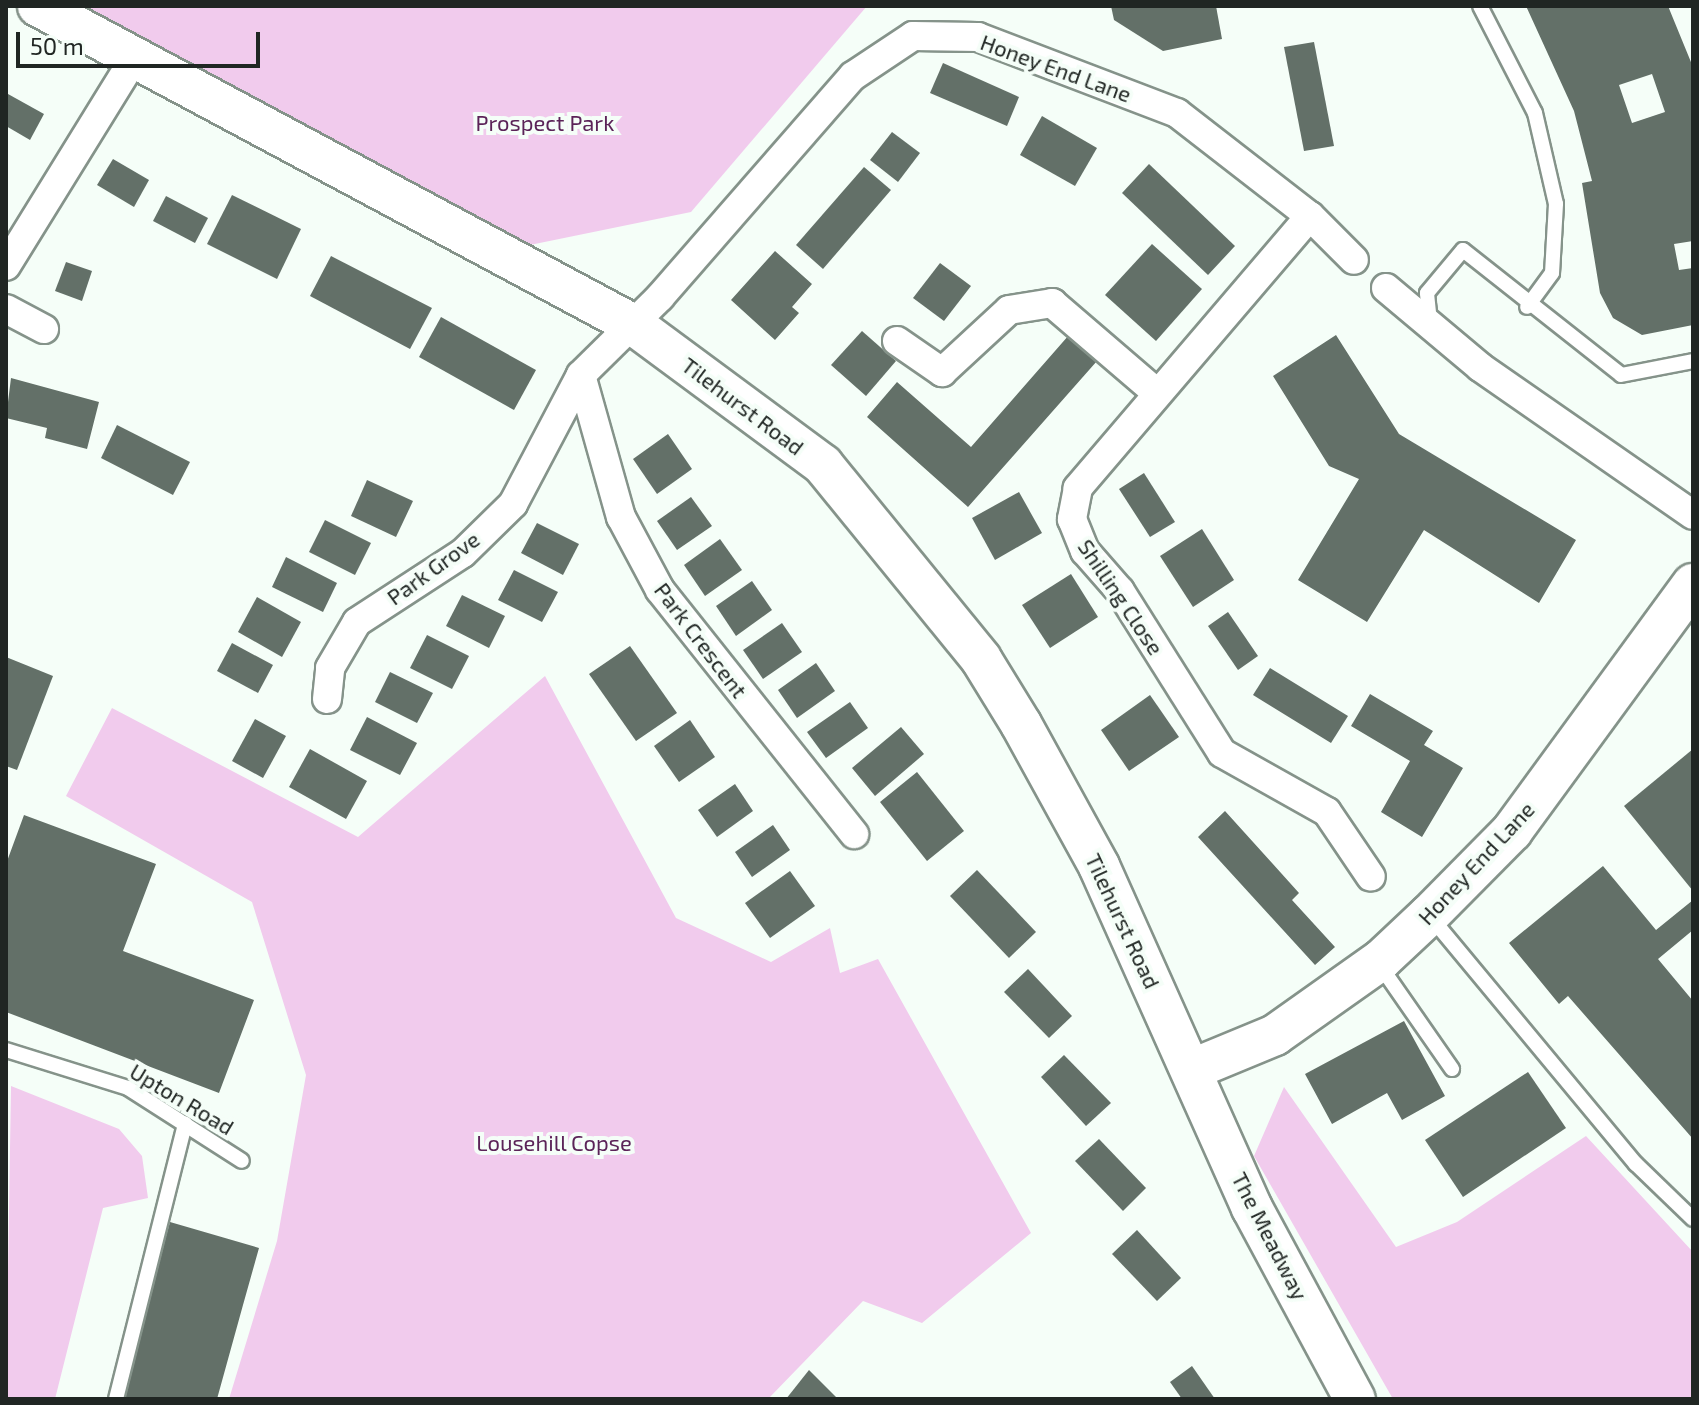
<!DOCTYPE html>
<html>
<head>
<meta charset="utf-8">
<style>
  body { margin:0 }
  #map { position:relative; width:1699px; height:1405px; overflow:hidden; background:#f5fef8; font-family:"Exo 2",sans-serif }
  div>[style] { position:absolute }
  .green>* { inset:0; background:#f1cbed }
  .building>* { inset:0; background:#637068 }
  .roads { filter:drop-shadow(2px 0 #85938a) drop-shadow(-2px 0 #85938a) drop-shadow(0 2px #85938a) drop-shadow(0 -2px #85938a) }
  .lane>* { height:14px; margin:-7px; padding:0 7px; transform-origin:7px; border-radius:7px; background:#fff }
  .street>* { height:28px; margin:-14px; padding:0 14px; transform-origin:14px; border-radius:14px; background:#fff }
  .secondary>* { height:40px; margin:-20px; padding:0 20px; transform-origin:20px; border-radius:20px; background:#fff }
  span { translate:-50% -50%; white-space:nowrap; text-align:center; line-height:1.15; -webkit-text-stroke:8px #f5fef8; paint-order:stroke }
  .street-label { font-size:22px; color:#202623 }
  .park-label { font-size:22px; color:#5b2358 }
  .frame { position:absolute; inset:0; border:8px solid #202623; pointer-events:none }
  .scale { position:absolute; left:16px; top:32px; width:244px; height:36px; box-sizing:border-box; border:4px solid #202623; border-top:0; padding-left:10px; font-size:24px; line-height:28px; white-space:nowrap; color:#202623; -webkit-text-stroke:6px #f5fef8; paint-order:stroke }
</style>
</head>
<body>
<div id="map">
  <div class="green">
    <div style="clip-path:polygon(66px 6px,867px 6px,691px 212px,525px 246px)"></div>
    <div style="clip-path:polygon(545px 676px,676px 918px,771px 962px,830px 928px,840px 973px,878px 959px,1031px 1233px,922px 1323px,863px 1301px,768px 1399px,229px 1399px,277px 1241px,306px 1075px,252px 902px,66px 796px,112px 708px,358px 837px)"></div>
    <div style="clip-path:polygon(11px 1086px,119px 1129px,142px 1156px,148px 1198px,103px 1208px,55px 1399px,6px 1399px)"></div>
    <div style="clip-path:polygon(1284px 1087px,1396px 1247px,1457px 1222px,1586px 1136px,1693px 1252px,1693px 1399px,1393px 1399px,1254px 1156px)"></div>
  </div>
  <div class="building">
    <div style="clip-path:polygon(1111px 6px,1216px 6px,1222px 39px,1163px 51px,1114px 20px)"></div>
    <div style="clip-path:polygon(evenodd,1526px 6px,1668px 6px,1693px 67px,1693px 241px,1674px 244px,1679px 270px,1693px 268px,1693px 325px,1642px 335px,1613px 318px,1600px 293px,1582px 183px,1592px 181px,1574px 111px,1526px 6px,1652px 74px,1665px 112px,1632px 123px,1619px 85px,1652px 74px)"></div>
    <div style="clip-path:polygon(1314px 42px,1334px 146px,1304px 151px,1284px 47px)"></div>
    <div style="clip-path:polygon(943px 63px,1019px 97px,1007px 126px,930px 93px)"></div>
    <div style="clip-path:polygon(8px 94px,44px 114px,30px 140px,6px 126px)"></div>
    <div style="clip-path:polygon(1042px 116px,1097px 148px,1075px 186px,1020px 155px)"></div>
    <div style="clip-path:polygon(892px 132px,920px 153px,898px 182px,870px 160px)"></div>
    <div style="clip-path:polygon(113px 159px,149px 180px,134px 207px,97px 185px)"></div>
    <div style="clip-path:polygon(1149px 164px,1235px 246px,1208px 275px,1122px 193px)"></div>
    <div style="clip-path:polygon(864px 167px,891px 190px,823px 269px,796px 245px)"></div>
    <div style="clip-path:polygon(232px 195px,301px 229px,277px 279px,207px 244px)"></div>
    <div style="clip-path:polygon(166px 196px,208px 218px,195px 243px,153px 221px)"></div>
    <div style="clip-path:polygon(1152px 244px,1202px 289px,1156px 341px,1105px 295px)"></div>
    <div style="clip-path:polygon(775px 251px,812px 284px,792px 307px,799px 313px,775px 340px,731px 300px)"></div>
    <div style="clip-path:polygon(331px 256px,432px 308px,410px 349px,310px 296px)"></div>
    <div style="clip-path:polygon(66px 262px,92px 271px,82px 301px,55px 291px)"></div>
    <div style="clip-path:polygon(940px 263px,971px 286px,944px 321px,913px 298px)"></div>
    <div style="clip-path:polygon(441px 317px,536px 370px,514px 410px,419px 357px)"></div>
    <div style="clip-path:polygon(862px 331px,896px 361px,866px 396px,831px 365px)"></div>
    <div style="clip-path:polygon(1069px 335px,1097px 361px,968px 507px,867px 417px,897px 382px,971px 447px)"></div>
    <div style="clip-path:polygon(1336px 335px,1399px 434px,1576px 540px,1539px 603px,1424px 530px,1367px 622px,1298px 580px,1359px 479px,1329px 466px,1273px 376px)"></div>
    <div style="clip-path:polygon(11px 378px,99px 402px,87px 449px,45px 438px,47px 428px,6px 418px)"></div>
    <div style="clip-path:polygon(117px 425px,190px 462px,173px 495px,101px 458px)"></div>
    <div style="clip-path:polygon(668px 434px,692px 469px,657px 494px,633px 459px)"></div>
    <div style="clip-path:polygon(1144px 473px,1175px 522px,1150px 537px,1119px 489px)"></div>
    <div style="clip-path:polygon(367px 480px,413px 501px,396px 537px,351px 516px)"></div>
    <div style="clip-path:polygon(1019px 492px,1042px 533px,995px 560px,972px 518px)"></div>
    <div style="clip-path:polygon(691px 497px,712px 526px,677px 550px,657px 521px)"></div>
    <div style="clip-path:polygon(325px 520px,371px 543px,355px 575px,309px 552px)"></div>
    <div style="clip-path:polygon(537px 523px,579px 544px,563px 575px,521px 553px)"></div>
    <div style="clip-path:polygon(1202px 529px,1234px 580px,1193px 607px,1160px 556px)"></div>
    <div style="clip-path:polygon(720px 539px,742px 570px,705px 596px,684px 565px)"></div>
    <div style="clip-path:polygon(286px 557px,337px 583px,323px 612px,272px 587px)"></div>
    <div style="clip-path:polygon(514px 570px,558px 592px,542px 622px,498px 600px)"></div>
    <div style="clip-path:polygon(1071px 574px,1098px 617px,1050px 648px,1022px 605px)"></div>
    <div style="clip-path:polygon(752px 581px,772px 610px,736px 636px,716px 606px)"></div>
    <div style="clip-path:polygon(462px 595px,505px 616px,489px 648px,446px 626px)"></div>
    <div style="clip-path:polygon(257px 597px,301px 622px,282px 657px,238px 632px)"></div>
    <div style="clip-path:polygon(1228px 612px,1258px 656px,1238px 670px,1208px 626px)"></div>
    <div style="clip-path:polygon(782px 623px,802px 652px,763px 679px,743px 650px)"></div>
    <div style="clip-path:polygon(427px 635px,469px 656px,452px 689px,410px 668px)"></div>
    <div style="clip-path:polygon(232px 643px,273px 665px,258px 693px,217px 671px)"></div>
    <div style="clip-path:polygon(630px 646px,677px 713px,636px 741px,589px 674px)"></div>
    <div style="clip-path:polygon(6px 657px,53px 676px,17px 770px,6px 766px)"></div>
    <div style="clip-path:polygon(816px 663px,835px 691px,797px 718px,778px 690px)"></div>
    <div style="clip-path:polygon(1270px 668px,1348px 716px,1331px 743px,1253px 695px)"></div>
    <div style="clip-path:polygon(390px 672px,433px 693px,417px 723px,375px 702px)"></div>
    <div style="clip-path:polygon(1370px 694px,1433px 731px,1424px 745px,1463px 768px,1422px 837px,1381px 812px,1410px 761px,1351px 726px)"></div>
    <div style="clip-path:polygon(1150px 695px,1179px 737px,1129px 771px,1101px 730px)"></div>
    <div style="clip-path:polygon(850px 702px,868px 728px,826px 758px,807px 732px)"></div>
    <div style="clip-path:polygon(367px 717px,417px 743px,400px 775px,350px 750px)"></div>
    <div style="clip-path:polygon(255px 719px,286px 736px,263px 778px,232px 761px)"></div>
    <div style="clip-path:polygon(690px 720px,715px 757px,679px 782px,654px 746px)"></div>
    <div style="clip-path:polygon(901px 727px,924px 754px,875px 796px,852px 768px)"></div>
    <div style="clip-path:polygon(310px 749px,367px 781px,346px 819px,289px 787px)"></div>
    <div style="clip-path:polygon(1693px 749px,1693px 891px,1624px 806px)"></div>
    <div style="clip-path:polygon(917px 772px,964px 831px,927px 861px,880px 802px)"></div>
    <div style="clip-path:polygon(735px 784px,753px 811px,717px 837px,698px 810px)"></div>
    <div style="clip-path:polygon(1225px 811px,1299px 893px,1292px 900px,1335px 947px,1315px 965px,1198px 837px)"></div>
    <div style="clip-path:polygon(24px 815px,156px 864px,123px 951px,254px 1000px,219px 1093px,6px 1012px,6px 864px)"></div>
    <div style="clip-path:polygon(773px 825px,790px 850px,752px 877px,735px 852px)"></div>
    <div style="clip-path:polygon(1603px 866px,1656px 930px,1693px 900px,1693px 930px,1658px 959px,1693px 1001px,1693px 1139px,1568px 996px,1559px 1004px,1509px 943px)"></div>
    <div style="clip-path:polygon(977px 870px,1036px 932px,1009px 958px,950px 896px)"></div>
    <div style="clip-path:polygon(790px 871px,815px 906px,770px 938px,745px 903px)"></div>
    <div style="clip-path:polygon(1028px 969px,1072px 1016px,1049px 1038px,1004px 992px)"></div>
    <div style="clip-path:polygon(1404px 1021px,1445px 1096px,1402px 1120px,1387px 1093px,1332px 1124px,1305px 1074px)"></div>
    <div style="clip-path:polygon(1064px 1055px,1111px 1103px,1086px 1126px,1041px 1077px)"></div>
    <div style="clip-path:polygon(1528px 1072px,1566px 1128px,1463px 1197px,1425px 1140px)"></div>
    <div style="clip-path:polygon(1099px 1139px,1146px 1188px,1123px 1211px,1075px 1161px)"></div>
    <div style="clip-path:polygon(170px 1222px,259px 1248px,243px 1305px,217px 1399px,120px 1399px)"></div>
    <div style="clip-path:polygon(1137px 1230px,1181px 1278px,1157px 1301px,1112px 1254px)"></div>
    <div style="clip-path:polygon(1192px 1366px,1215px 1399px,1182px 1399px,1170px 1382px)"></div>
    <div style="clip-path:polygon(809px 1370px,838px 1399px,786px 1399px)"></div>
  </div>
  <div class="roads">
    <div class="lane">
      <div style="left:1480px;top:6px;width:120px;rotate:62.8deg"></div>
      <div style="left:1535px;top:113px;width:93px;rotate:77deg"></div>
      <div style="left:1556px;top:204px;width:69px;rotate:93.3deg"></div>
      <div style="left:1552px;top:273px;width:42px;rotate:126.3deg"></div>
      <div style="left:1430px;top:322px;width:29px;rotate:-96deg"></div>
      <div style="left:1427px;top:293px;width:56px;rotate:-50.1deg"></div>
      <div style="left:1463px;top:250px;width:201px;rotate:38.3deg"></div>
      <div style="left:1621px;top:375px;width:73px;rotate:-11deg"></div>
      <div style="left:1429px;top:915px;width:324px;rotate:50.3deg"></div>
      <div style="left:1636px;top:1164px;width:79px;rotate:44deg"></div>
      <div style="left:1379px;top:964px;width:128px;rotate:55.2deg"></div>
      <div style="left:6px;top:1050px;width:128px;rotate:17.3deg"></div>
      <div style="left:128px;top:1088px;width:135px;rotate:32.6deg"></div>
      <div style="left:116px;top:1399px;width:284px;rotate:-75.9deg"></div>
    </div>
    <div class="street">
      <div style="left:1310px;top:216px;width:358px;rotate:130.5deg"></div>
      <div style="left:1078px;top:488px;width:32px;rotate:101deg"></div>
      <div style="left:1072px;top:519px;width:35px;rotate:68deg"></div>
      <div style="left:1085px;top:551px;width:53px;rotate:48.8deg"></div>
      <div style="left:1120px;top:591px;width:191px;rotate:57.8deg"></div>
      <div style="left:1222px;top:753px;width:120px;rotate:29.3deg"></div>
      <div style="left:1327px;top:812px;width:78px;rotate:55.9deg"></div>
      <div style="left:6px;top:266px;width:242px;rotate:-58.3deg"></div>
      <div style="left:1386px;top:288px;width:123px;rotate:40deg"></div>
      <div style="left:1480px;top:367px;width:259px;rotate:34.8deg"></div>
      <div style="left:6px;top:309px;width:43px;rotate:27.8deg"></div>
      <div style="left:897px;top:341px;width:55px;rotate:34.6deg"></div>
      <div style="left:942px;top:372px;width:91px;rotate:-42.8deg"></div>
      <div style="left:1009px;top:310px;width:44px;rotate:-9.2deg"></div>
      <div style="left:1052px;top:303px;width:138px;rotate:40.6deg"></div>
      <div style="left:581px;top:375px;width:148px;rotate:74.3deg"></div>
      <div style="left:621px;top:517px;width:83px;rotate:61.9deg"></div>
      <div style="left:660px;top:590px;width:312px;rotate:51.5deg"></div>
      <div style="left:327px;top:699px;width:31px;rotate:-84deg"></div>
      <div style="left:330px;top:668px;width:53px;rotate:-59.6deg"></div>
      <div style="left:357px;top:622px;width:126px;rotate:-33.1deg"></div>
      <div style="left:463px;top:553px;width:70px;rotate:-44.4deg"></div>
      <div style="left:513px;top:504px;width:146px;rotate:-62.2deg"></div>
      <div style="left:581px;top:375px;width:111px;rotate:-44.6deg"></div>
      <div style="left:660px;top:297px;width:293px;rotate:-48.9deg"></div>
      <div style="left:853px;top:76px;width:72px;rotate:-33.7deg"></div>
      <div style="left:913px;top:36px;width:65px;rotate:0.9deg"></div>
      <div style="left:978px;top:37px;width:213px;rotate:20.9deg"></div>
      <div style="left:1177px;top:113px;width:168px;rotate:37.8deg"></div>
      <div style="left:1310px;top:216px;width:62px;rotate:45deg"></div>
    </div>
    <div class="secondary">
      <div style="left:38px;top:6px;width:676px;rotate:28.16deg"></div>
      <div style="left:634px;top:325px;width:235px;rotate:36.5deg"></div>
      <div style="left:823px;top:465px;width:250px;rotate:50.8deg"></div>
      <div style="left:981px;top:659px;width:76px;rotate:58.4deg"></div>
      <div style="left:1021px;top:724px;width:162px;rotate:61.2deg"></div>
      <div style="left:1099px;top:866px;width:375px;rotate:65.9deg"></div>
      <div style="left:1252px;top:1208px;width:217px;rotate:61.7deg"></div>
      <div style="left:1193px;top:1069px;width:89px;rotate:-22.5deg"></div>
      <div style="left:1275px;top:1035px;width:130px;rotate:-35.3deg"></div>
      <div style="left:1381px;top:960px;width:66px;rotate:-43.2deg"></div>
      <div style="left:1429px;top:915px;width:118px;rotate:-45.3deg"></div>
      <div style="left:1512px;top:831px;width:306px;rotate:-53.8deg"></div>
    </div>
  </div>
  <div class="street-label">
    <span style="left:1056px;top:68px;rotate:20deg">Honey End Lane</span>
    <span style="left:743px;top:406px;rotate:37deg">Tilehurst Road</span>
    <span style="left:433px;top:568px;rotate:-36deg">Park Grove</span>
    <span style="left:1121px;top:597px;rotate:56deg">Shilling Close</span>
    <span style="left:701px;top:640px;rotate:53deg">Park Crescent</span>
    <span style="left:1476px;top:863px;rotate:-47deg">Honey End Lane</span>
    <span style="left:1123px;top:921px;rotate:65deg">Tilehurst Road</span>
    <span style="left:182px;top:1099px;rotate:31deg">Upton Road</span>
    <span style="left:1270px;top:1236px;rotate:63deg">The Meadway</span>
  </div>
  <div class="park-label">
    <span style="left:545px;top:123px">Prospect Park</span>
    <span style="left:554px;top:1143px">Lousehill Copse</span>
  </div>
  <div class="frame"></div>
  <div class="scale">50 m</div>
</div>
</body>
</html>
